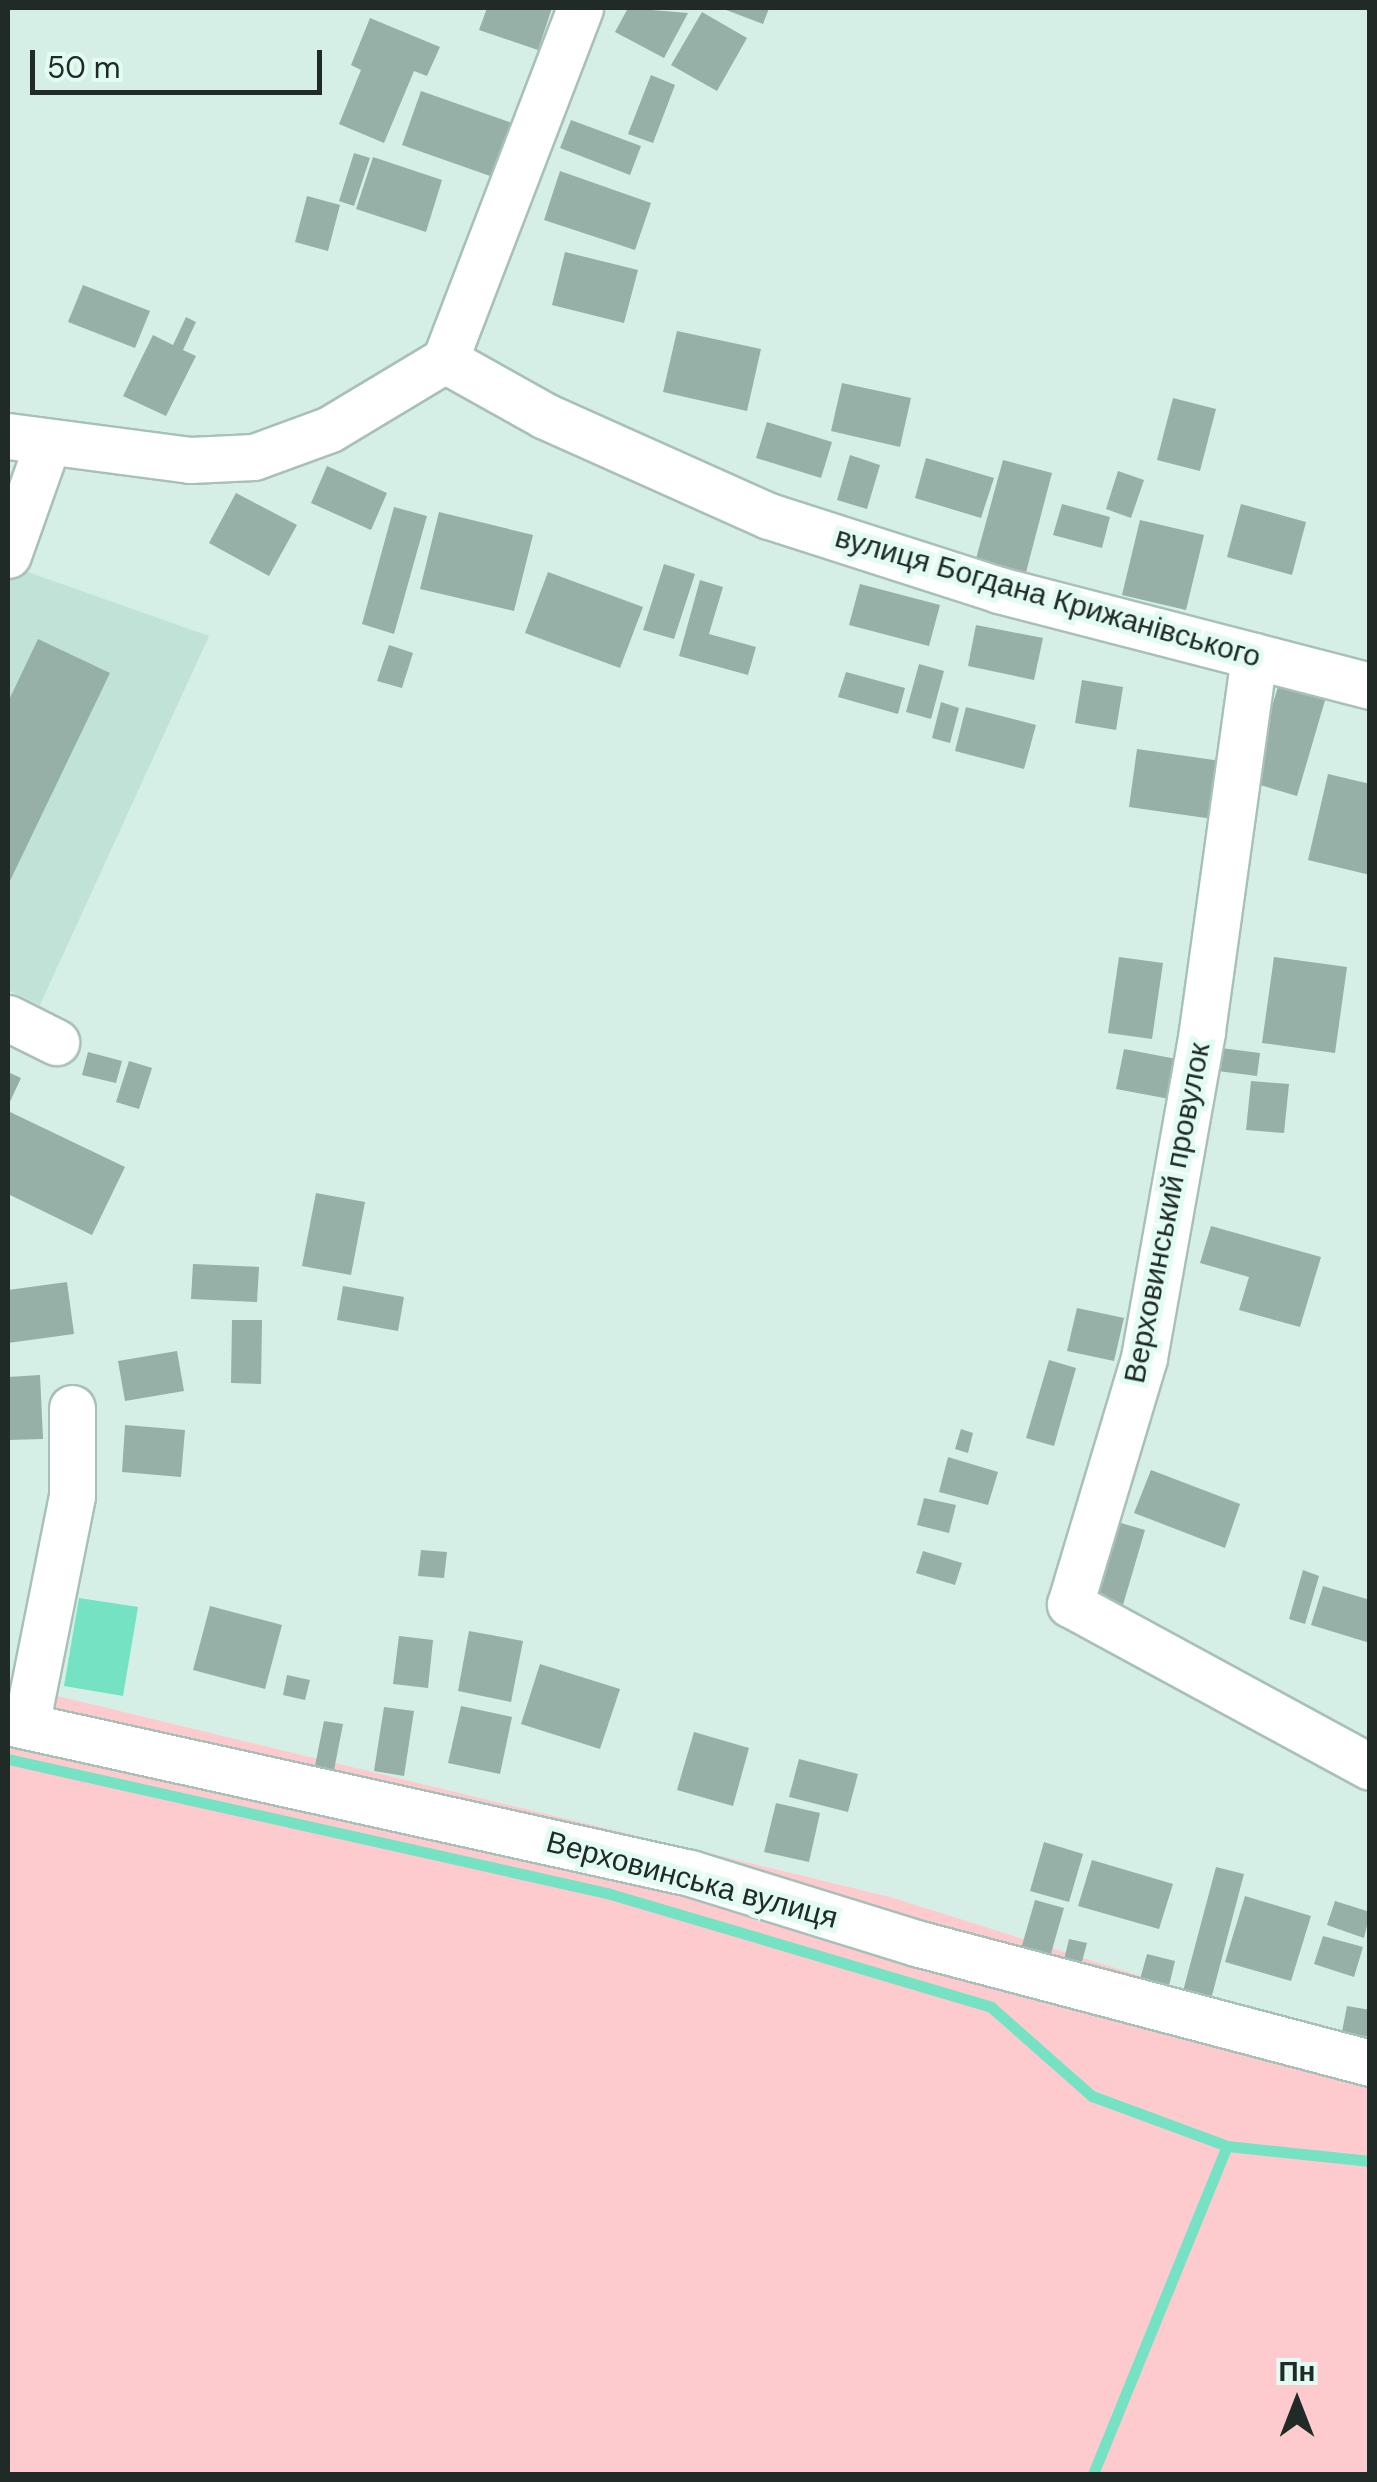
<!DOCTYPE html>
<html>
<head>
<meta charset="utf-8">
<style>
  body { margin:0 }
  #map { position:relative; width:1377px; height:2482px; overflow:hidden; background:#d5efe6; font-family:"DM Sans",sans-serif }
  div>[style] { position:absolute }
  .built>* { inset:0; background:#c1e3d7 }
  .green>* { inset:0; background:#fdcbce }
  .water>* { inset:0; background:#74e2c3 }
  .stream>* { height:11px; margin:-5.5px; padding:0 5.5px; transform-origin:5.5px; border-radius:5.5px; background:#74e2c3 }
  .building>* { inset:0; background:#96afa7 }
  .roads { filter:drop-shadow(2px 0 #a7c0b8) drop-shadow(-2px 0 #a7c0b8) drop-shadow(0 2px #a7c0b8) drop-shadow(0 -2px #a7c0b8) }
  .minor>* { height:45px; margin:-22.5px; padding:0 22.5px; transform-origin:22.5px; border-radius:22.5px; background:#fff }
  span { translate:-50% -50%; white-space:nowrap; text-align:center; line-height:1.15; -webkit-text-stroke:10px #e2fcf3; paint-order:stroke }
  .street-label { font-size:30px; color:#202a26 }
  .frame { position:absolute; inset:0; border:10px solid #202a26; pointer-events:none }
  .north { position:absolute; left:1247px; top:2352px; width:100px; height:100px; -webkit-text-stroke:8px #e2fcf3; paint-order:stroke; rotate:0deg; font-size:28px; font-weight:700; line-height:40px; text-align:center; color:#202a26 }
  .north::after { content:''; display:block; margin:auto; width:35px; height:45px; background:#202a26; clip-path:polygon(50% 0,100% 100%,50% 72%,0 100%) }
  .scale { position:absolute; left:30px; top:50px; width:292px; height:45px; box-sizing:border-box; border:5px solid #202a26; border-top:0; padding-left:12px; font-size:30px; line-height:35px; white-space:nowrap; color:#202a26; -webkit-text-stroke:8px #e2fcf3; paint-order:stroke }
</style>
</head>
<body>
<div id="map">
  <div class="built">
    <div style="clip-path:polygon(8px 565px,209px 636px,40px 1005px,8px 990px)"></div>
  </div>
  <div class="green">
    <div style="clip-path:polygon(8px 1684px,890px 1897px,1299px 2026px,1369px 2040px,1369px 2474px,8px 2474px)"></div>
  </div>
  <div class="water">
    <div style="clip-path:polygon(79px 1598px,138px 1607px,123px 1696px,64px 1686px)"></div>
  </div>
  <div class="stream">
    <div style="left:8px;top:1759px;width:614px;rotate:12.61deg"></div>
    <div style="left:607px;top:1893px;width:401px;rotate:16.5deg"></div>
    <div style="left:991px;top:2007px;width:135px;rotate:41.4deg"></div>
    <div style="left:1092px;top:2096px;width:144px;rotate:20.3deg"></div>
    <div style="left:1093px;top:2474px;width:354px;rotate:-67.8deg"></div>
    <div style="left:1227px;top:2146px;width:144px;rotate:6deg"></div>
  </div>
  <div class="building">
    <div style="clip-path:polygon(487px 8px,552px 8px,538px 50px,479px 30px)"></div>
    <div style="clip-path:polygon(628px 8px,688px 13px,664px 58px,615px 32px)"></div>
    <div style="clip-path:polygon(721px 8px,769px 8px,763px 24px)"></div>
    <div style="clip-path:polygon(702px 12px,747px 38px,717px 91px,671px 65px)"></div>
    <div style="clip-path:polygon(370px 18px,440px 47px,427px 76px,414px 71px,384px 143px,339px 124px,361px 70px,351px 65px)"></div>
    <div style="clip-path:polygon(651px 75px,675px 85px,653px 143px,628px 134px)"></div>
    <div style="clip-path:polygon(421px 91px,512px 123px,493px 177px,402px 145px)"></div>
    <div style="clip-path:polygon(571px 120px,641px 146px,630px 175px,560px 148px)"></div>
    <div style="clip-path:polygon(354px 153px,370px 158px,354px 206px,339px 201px)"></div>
    <div style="clip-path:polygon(373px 157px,442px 180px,426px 232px,356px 209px)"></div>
    <div style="clip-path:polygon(560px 171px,651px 203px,635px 250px,544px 220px)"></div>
    <div style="clip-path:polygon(307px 196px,340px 205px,328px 251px,295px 242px)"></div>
    <div style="clip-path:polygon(565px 252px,638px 270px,624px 323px,552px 305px)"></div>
    <div style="clip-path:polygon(83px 285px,150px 311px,135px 348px,68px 322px)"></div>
    <div style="clip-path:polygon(186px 317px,196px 322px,183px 350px,196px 356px,166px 416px,123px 396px,153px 335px,173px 345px)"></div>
    <div style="clip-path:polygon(677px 331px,761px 349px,747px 411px,663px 392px)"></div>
    <div style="clip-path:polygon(842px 383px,911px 398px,900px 447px,831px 431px)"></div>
    <div style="clip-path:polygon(1173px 398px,1216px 409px,1200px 471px,1157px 460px)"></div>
    <div style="clip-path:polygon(767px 422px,832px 442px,821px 478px,756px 458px)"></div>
    <div style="clip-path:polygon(850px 455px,880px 465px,867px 509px,837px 500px)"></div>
    <div style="clip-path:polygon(926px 458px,994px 478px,981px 518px,915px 498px)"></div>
    <div style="clip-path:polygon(1003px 460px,1052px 473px,1024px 580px,974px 566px)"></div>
    <div style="clip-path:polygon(327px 466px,387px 493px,371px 530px,311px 503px)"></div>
    <div style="clip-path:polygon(1118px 471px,1144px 480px,1131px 518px,1106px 509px)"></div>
    <div style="clip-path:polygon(236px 493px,297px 525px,269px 576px,209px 543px)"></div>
    <div style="clip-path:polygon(1062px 504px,1110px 517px,1102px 548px,1053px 535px)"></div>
    <div style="clip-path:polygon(1241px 504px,1306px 522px,1292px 575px,1227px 557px)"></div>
    <div style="clip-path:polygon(394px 507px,427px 516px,394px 634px,362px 624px)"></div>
    <div style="clip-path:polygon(439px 512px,533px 535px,514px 611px,420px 589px)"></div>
    <div style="clip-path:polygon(1140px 520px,1204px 535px,1186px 610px,1122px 595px)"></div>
    <div style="clip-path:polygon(664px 564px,695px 574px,674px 639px,643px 630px)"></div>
    <div style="clip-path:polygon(548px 572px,643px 607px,620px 668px,525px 633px)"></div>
    <div style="clip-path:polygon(700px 580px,723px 587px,709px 634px,756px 647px,748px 675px,679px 656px)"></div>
    <div style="clip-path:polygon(860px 584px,940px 605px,929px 646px,849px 625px)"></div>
    <div style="clip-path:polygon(976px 625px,1043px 638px,1034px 680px,968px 666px)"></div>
    <div style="clip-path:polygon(38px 639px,110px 673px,8px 885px,8px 702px)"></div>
    <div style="clip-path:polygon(389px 645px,413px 653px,402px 688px,377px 681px)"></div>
    <div style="clip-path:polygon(919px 664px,944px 671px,931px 719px,906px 712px)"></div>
    <div style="clip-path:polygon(846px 672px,905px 688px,898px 714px,838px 697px)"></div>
    <div style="clip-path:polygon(1082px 680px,1123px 687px,1116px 730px,1075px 723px)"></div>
    <div style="clip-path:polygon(1279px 683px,1326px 697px,1297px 796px,1250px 782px)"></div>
    <div style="clip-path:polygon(941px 702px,959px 708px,950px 743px,932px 738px)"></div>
    <div style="clip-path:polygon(966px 707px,1036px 725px,1024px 769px,955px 751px)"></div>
    <div style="clip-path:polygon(1137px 749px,1228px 762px,1220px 820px,1129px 807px)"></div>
    <div style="clip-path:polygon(1328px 774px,1370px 784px,1370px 875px,1308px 860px)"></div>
    <div style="clip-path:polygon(1119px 957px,1163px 963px,1152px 1039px,1108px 1033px)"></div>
    <div style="clip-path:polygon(1274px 957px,1347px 967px,1335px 1053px,1262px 1043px)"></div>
    <div style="clip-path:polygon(1213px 1047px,1260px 1053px,1257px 1076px,1210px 1070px)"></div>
    <div style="clip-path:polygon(1124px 1049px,1182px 1060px,1175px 1100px,1116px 1089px)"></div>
    <div style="clip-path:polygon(88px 1052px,122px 1061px,116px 1083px,82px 1075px)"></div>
    <div style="clip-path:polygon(129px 1061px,152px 1068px,139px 1109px,116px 1102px)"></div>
    <div style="clip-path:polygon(8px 1072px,21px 1078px,8px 1106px)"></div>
    <div style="clip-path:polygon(1251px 1081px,1289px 1084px,1284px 1133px,1246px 1130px)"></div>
    <div style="clip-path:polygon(8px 1111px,125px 1167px,92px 1235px,8px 1194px)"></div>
    <div style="clip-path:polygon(316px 1193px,365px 1202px,351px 1275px,302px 1266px)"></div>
    <div style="clip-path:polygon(1211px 1226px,1321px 1257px,1300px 1327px,1239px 1310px,1249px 1277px,1200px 1263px)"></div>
    <div style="clip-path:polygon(193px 1264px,259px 1267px,257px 1302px,191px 1299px)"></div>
    <div style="clip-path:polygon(67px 1282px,74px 1334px,8px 1343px,8px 1290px)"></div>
    <div style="clip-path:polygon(343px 1286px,404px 1297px,398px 1331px,337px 1320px)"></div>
    <div style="clip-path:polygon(1077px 1308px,1124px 1318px,1114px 1361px,1067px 1351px)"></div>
    <div style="clip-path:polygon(232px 1320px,262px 1320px,261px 1384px,231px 1383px)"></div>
    <div style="clip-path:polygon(177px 1351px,184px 1391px,125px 1401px,118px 1361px)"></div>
    <div style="clip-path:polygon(1049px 1360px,1076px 1368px,1054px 1446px,1026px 1438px)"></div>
    <div style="clip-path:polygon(40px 1375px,43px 1439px,8px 1440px,8px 1377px)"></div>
    <div style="clip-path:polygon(125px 1425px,185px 1430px,181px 1477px,122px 1472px)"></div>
    <div style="clip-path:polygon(961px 1429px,973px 1433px,968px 1453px,955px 1449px)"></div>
    <div style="clip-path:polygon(948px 1457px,998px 1472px,988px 1505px,939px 1492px)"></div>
    <div style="clip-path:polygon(1151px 1470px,1240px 1504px,1225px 1548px,1134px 1513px)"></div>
    <div style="clip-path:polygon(924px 1498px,956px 1505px,949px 1533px,917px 1525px)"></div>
    <div style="clip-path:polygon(1114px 1521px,1145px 1530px,1123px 1605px,1092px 1596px)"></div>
    <div style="clip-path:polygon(421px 1550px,447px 1552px,444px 1578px,418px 1576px)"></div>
    <div style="clip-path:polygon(923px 1551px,962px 1563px,955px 1585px,916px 1573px)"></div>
    <div style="clip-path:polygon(1303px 1570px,1319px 1576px,1305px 1624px,1289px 1619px)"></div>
    <div style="clip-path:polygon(1323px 1586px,1370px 1600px,1370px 1643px,1311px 1625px)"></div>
    <div style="clip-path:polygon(210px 1606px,282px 1625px,265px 1689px,193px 1670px)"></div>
    <div style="clip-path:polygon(469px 1631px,523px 1641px,511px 1702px,458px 1691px)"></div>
    <div style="clip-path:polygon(399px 1636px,433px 1640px,428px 1688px,393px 1684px)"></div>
    <div style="clip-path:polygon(540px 1664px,620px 1689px,600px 1749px,521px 1724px)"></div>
    <div style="clip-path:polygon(287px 1675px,310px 1680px,305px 1700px,283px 1695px)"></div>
    <div style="clip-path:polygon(461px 1706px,512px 1717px,500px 1774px,448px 1763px)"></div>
    <div style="clip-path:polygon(384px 1707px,414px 1711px,404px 1776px,374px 1771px)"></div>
    <div style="clip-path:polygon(324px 1721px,343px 1724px,334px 1770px,315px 1766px)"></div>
    <div style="clip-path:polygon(694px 1732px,749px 1748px,733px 1806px,677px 1790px)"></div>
    <div style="clip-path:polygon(799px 1759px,858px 1774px,848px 1812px,789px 1797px)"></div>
    <div style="clip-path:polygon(776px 1803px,820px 1813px,809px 1862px,764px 1852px)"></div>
    <div style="clip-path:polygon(1044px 1842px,1083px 1854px,1069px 1902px,1030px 1891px)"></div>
    <div style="clip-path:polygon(1092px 1860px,1173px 1884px,1159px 1929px,1078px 1906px)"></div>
    <div style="clip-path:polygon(1216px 1867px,1244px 1874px,1210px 2003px,1182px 1995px)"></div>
    <div style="clip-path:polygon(1245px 1896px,1311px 1916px,1291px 1981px,1225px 1962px)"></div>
    <div style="clip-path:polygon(1035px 1900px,1064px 1908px,1050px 1957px,1021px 1949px)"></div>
    <div style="clip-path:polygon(1335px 1901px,1370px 1912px,1364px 1938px,1327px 1925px)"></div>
    <div style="clip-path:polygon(1323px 1936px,1363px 1947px,1354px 1977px,1314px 1964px)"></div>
    <div style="clip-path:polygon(1069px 1939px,1087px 1943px,1079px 1973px,1062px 1968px)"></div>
    <div style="clip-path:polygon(1147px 1954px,1175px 1961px,1168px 1990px,1139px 1983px)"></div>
    <div style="clip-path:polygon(1347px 2006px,1370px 2010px,1370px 2037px,1342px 2032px)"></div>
  </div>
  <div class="roads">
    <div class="minor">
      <div style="left:445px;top:360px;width:377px;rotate:-69deg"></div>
      <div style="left:8px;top:436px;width:184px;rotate:7.5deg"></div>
      <div style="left:190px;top:460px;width:64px;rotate:-2.7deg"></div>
      <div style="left:254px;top:457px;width:81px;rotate:-20.2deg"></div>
      <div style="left:330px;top:429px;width:134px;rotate:-31deg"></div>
      <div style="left:445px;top:360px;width:115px;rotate:29.2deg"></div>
      <div style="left:545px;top:416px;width:245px;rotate:24.1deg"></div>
      <div style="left:769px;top:516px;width:242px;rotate:17.8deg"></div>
      <div style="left:999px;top:590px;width:383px;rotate:14.5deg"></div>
      <div style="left:8px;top:555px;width:120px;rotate:-70.5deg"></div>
      <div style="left:1254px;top:656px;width:380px;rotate:97.9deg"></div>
      <div style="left:1202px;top:1032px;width:331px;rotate:100.1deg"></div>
      <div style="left:1144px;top:1358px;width:257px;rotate:106.7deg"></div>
      <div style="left:1070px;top:1604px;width:341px;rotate:28.5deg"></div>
      <div style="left:8px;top:1018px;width:54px;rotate:26.6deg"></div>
      <div style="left:8px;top:1722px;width:699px;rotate:12.48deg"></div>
      <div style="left:690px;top:1873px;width:237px;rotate:17.2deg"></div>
      <div style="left:916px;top:1943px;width:470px;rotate:14.8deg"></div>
      <div style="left:26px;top:1726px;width:235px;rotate:-78.7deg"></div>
      <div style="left:72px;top:1496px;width:88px;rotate:-90deg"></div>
    </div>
  </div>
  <div class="street-label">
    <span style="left:1048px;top:597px;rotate:16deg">вулиця Богдана Крижанівського</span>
    <span style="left:1167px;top:1213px;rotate:-79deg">Верховинський провулок</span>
    <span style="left:692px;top:1880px;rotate:15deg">Верховинська вулиця</span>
  </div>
  <div class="frame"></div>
  <div class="north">Пн</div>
  <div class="scale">50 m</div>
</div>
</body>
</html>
